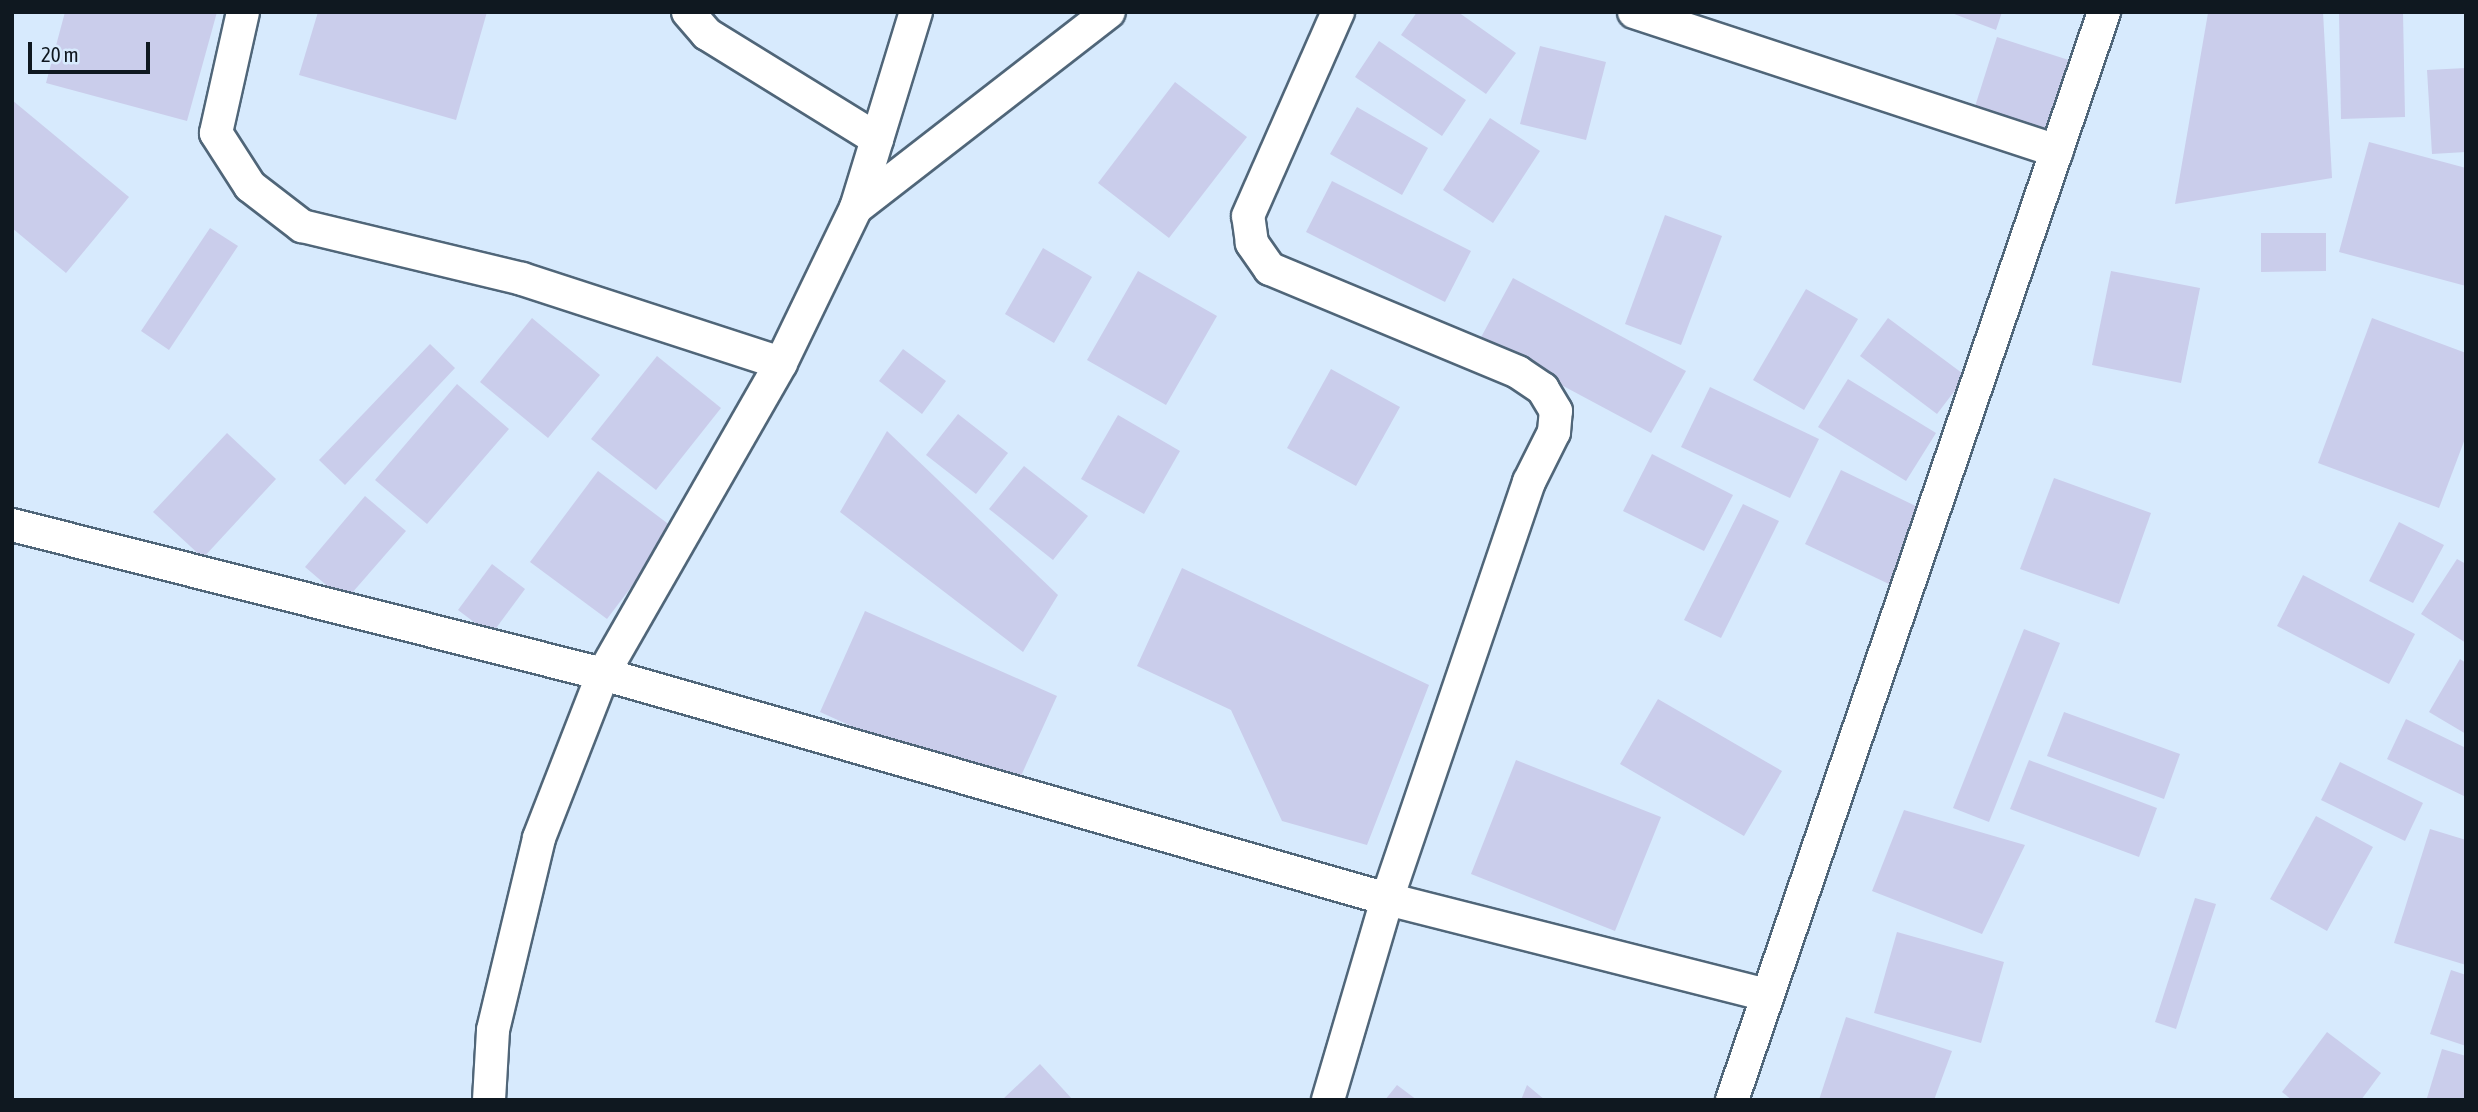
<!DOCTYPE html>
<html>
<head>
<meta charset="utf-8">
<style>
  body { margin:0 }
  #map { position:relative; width:2478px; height:1112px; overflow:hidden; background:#d7eafd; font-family:"Asap Condensed",sans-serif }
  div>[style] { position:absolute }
  .building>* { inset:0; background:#cacdeb }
  .roads { filter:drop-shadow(2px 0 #506679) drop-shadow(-2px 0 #506679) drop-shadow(0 2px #506679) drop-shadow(0 -2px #506679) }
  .minor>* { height:32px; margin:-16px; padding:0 16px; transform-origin:16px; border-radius:16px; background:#fff }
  span { translate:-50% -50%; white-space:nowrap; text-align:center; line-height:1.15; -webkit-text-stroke:7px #d7eafd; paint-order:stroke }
  .frame { position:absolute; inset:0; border:14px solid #0f1820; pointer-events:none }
  .scale { position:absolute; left:28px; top:42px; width:122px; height:32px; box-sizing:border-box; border:4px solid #0f1820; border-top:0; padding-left:9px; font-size:21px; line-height:24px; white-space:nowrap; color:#0f1820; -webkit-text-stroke:5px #d7eafd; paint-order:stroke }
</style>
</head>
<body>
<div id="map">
  <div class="building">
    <div style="clip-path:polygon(65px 12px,217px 12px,187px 121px,46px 83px)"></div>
    <div style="clip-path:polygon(318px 12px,487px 12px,456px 120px,299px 75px)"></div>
    <div style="clip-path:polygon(1417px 12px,1458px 12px,1516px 53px,1486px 94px,1401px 35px)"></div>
    <div style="clip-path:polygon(1949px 12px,2002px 12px,1996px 30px)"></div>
    <div style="clip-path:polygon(2323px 12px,2332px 178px,2175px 204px,2208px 13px)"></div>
    <div style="clip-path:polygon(2403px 12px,2405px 117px,2341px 119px,2339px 13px)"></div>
    <div style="clip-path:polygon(1997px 37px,2078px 63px,2052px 142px,1972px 116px)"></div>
    <div style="clip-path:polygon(1379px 41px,1466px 100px,1442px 136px,1355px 77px)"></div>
    <div style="clip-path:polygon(1540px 46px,1606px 62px,1586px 140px,1520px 124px)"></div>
    <div style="clip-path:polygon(2466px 68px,2466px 152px,2432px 154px,2427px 70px)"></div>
    <div style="clip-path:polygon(1175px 82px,1247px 137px,1169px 238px,1098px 183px)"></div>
    <div style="clip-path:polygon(12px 100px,129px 197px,66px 273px,12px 228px)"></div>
    <div style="clip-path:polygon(1357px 107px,1428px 148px,1402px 195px,1330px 154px)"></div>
    <div style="clip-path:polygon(1490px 118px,1540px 151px,1493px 223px,1443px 190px)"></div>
    <div style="clip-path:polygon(2369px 142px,2466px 168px,2466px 286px,2339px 252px)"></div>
    <div style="clip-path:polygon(1332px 181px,1471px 251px,1445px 302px,1306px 232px)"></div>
    <div style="clip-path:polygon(1665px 215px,1722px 236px,1681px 345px,1625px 324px)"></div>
    <div style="clip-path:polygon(210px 228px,238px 246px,169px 350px,141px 331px)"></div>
    <div style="clip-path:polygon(2261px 233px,2326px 233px,2326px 271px,2261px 272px)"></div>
    <div style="clip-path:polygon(1043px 248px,1092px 277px,1054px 343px,1005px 314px)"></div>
    <div style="clip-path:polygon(1138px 271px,1217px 316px,1166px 405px,1087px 360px)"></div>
    <div style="clip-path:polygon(2111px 271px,2200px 288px,2181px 383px,2092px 365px)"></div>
    <div style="clip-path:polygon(1513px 278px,1686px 371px,1651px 433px,1479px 341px)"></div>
    <div style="clip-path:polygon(1806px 289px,1858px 319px,1804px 410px,1753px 380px)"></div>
    <div style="clip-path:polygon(532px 318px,600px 375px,548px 438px,480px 382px)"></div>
    <div style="clip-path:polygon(1888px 318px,1966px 376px,1937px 414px,1860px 356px)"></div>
    <div style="clip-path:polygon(2372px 318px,2466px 353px,2466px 436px,2439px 508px,2318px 463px)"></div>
    <div style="clip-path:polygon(430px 344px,455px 368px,345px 485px,319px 460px)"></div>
    <div style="clip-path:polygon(903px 349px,946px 381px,922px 414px,879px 381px)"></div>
    <div style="clip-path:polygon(657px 356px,721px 408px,656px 490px,591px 439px)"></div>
    <div style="clip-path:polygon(1331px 369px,1400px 407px,1356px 486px,1287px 448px)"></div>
    <div style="clip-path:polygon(1848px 379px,1936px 433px,1906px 481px,1818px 427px)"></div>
    <div style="clip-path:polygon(457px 384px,509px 429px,427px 524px,375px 480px)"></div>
    <div style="clip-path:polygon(1710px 387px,1819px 439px,1790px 498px,1681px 447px)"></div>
    <div style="clip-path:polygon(958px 414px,1008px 453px,976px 494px,926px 455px)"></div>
    <div style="clip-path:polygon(1118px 415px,1180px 451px,1144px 514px,1081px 479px)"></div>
    <div style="clip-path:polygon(887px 431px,1058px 595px,1023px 652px,840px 512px)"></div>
    <div style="clip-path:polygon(227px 433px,276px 479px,203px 558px,153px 512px)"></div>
    <div style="clip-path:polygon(1652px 454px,1733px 495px,1704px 551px,1623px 511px)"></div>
    <div style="clip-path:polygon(1024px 466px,1088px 516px,1053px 560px,989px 509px)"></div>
    <div style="clip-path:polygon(1841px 470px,1926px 511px,1891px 585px,1805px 544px)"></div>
    <div style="clip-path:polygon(598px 471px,675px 529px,607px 619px,530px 562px)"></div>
    <div style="clip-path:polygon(2054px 478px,2151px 513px,2119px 604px,2020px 569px)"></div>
    <div style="clip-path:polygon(365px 496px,406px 531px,345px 601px,305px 567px)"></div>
    <div style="clip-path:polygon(1743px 504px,1779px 521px,1721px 638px,1684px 620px)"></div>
    <div style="clip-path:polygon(2399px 522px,2444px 545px,2413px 603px,2369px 581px)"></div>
    <div style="clip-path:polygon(2457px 559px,2466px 564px,2466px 643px,2421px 614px)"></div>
    <div style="clip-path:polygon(492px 564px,525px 589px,491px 635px,458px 610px)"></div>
    <div style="clip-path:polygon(1182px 568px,1429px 685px,1367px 845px,1282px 821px,1231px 710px,1137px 666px)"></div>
    <div style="clip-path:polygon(2303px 575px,2415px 634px,2389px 684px,2277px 626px)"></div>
    <div style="clip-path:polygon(865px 611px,1057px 696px,1011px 798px,820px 712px)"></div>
    <div style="clip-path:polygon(2024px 629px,2060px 643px,1989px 822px,1953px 808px)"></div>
    <div style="clip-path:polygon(2460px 659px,2466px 663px,2466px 734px,2429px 712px)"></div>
    <div style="clip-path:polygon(1658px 699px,1782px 771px,1744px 836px,1620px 764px)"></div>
    <div style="clip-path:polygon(2064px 712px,2180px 754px,2164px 799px,2047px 756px)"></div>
    <div style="clip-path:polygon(2406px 719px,2466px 748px,2466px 797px,2387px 759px)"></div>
    <div style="clip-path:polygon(1516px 760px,1661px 817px,1615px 931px,1471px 874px)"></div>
    <div style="clip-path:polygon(2029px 760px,2157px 808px,2139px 857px,2010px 809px)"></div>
    <div style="clip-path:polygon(2340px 762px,2423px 803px,2405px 841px,2321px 800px)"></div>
    <div style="clip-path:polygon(1904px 810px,2025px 845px,1982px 934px,1872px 891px)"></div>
    <div style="clip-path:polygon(2316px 816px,2373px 847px,2327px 931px,2270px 899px)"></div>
    <div style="clip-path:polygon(2430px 829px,2466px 840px,2466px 965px,2394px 943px)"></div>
    <div style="clip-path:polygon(2195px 898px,2216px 904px,2176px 1029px,2155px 1022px)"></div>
    <div style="clip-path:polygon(1897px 932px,2004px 962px,1981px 1043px,1874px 1013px)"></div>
    <div style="clip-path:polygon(2451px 970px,2466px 975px,2466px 1046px,2430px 1034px)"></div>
    <div style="clip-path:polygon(1846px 1017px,1952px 1051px,1934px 1100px,1819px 1100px)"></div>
    <div style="clip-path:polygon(2327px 1032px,2381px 1073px,2361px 1100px,2292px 1100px,2282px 1092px)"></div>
    <div style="clip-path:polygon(2442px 1049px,2466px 1056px,2466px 1100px,2427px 1098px)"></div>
    <div style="clip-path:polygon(1040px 1064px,1073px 1100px,1002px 1100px)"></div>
    <div style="clip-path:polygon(1397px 1085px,1417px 1100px,1385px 1100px)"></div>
    <div style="clip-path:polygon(1527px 1085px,1545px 1100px,1521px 1100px)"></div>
  </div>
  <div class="roads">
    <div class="minor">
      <div style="left:243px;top:12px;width:124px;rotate:102.6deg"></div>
      <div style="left:216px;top:133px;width:63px;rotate:57.3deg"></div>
      <div style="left:250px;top:186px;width:66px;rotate:37.6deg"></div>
      <div style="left:302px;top:226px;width:226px;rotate:13.5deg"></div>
      <div style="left:522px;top:279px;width:272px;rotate:18deg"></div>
      <div style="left:688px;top:12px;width:29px;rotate:49deg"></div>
      <div style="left:707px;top:34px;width:200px;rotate:31.7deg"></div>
      <div style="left:1634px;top:12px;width:445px;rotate:18.2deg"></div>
      <div style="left:856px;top:208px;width:205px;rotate:-73deg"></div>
      <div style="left:12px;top:525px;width:609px;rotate:14.15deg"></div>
      <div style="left:603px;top:674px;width:816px;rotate:16.01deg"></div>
      <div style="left:1387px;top:899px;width:391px;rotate:14.2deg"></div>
      <div style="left:489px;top:1100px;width:70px;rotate:-86.7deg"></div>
      <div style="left:493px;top:1030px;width:197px;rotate:-76.5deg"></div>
      <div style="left:539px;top:838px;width:176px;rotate:-68.7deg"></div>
      <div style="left:603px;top:674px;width:358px;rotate:-60.2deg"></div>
      <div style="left:781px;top:363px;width:172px;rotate:-64.2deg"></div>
      <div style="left:856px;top:208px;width:320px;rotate:-37.8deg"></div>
      <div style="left:1328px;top:1100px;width:209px;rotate:-73.6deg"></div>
      <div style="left:1387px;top:899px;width:441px;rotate:-71.2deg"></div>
      <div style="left:1529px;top:482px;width:56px;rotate:-63.4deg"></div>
      <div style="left:1554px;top:432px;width:21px;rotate:-85deg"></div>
      <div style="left:1556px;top:411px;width:26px;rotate:-121deg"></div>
      <div style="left:1543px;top:389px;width:30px;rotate:-146deg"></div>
      <div style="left:1518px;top:372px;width:269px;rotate:-157.4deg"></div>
      <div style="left:1270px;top:269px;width:32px;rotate:-125deg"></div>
      <div style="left:1252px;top:243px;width:27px;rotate:-98deg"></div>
      <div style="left:1248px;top:216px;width:223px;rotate:-66.2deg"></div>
      <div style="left:1732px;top:1100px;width:1150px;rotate:-71.12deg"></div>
    </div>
  </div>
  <div class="frame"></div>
  <div class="scale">20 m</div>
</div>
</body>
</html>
